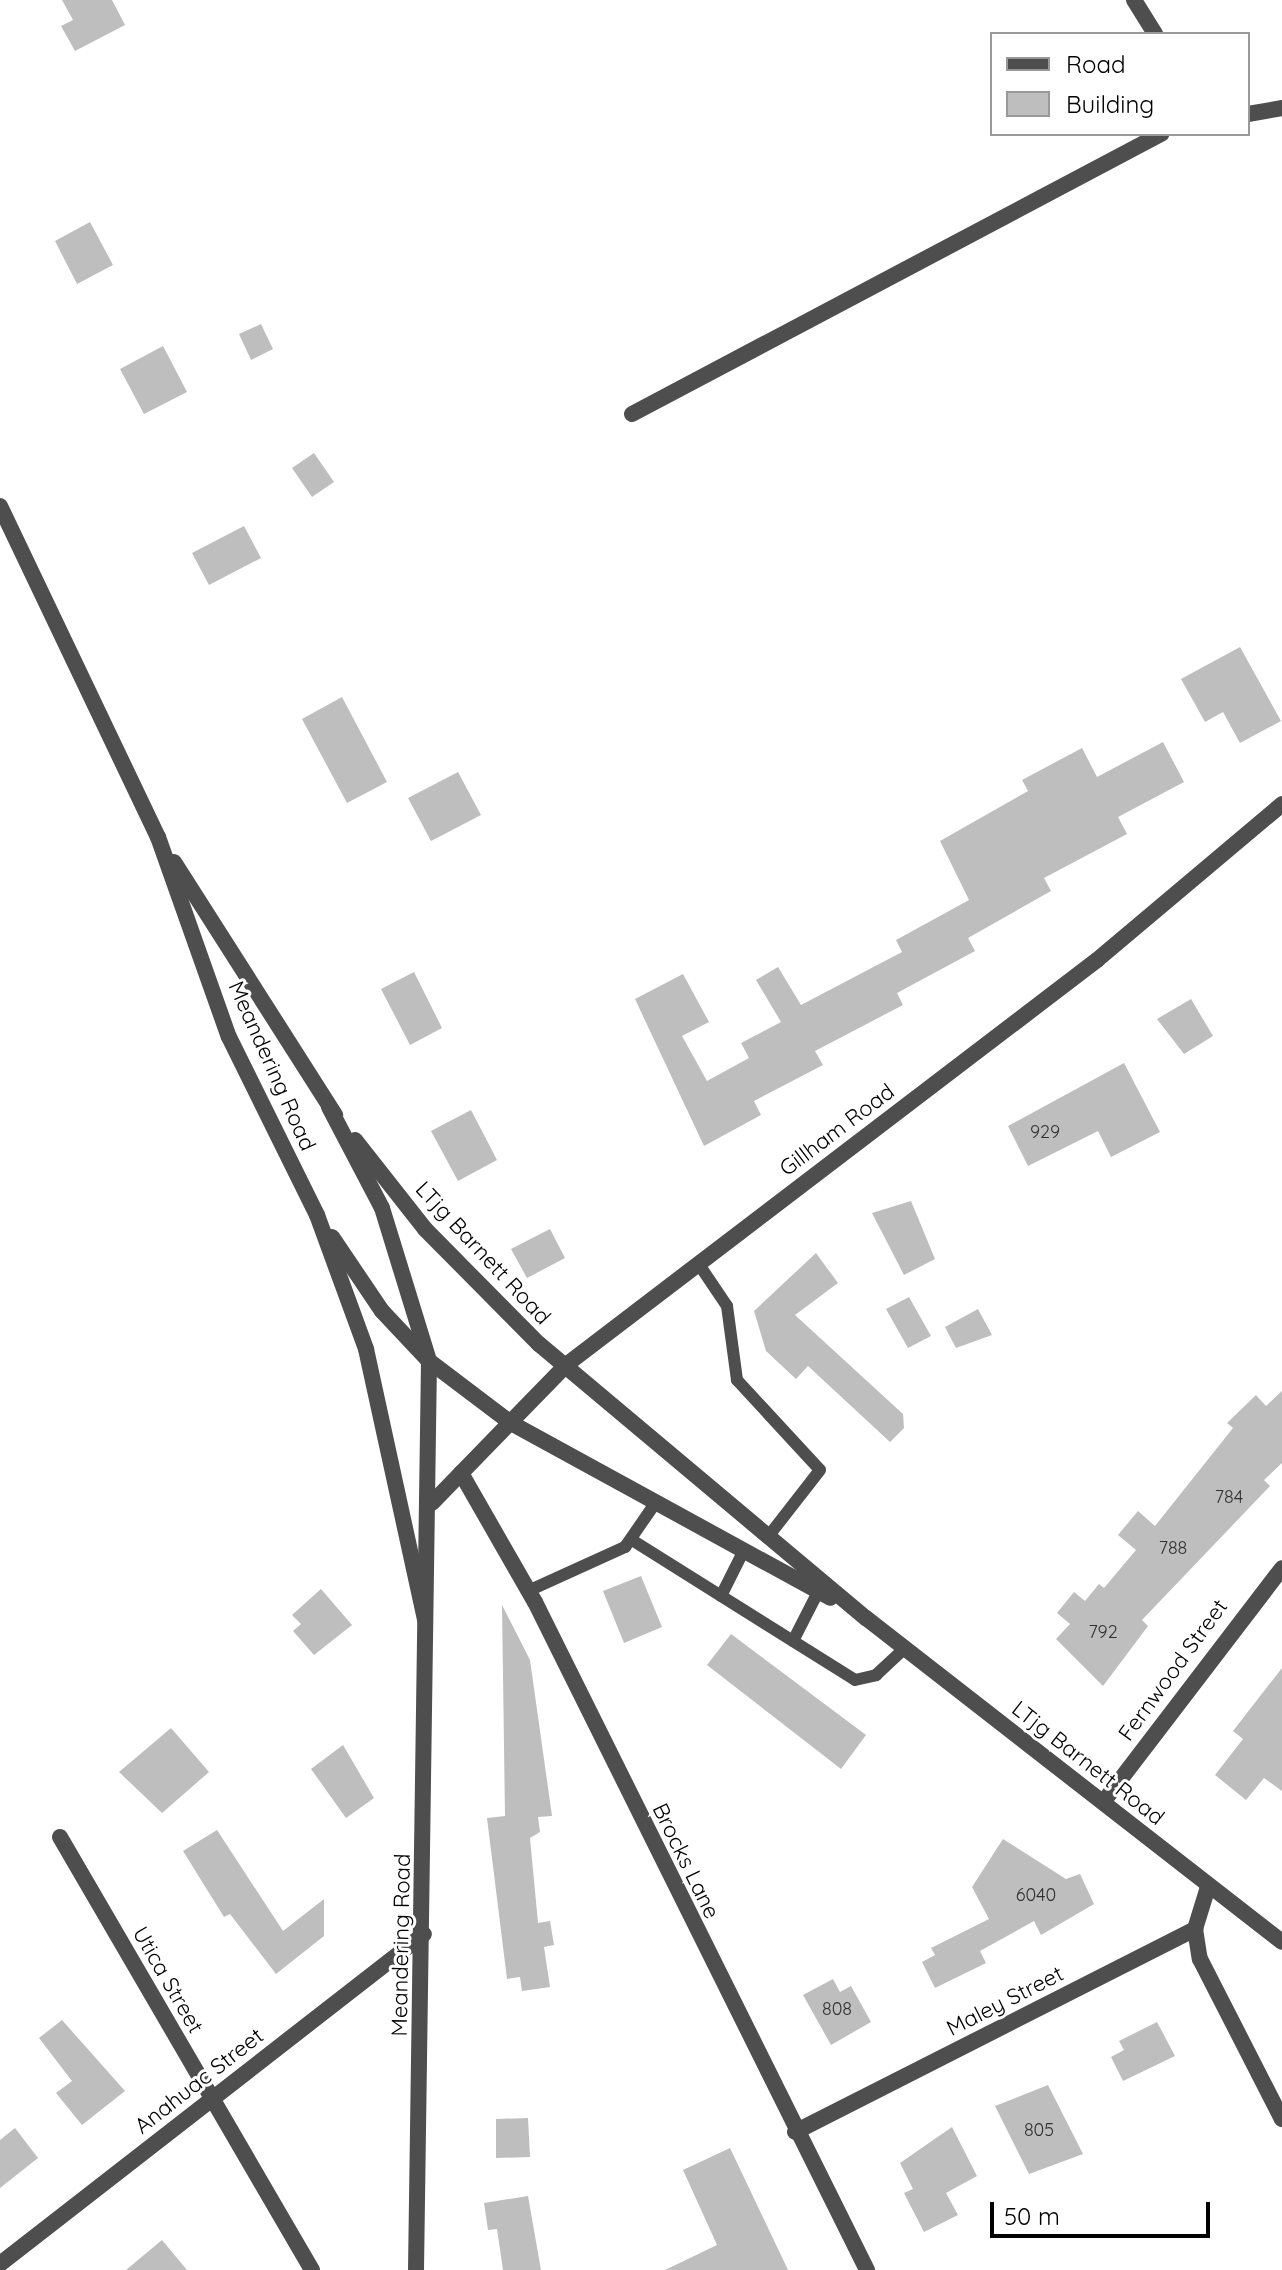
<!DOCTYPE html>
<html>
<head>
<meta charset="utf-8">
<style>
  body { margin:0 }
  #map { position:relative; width:1282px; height:2270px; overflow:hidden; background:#fff; font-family:Quicksand,sans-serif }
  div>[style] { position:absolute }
  .building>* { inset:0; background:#bebebe }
  .service>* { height:12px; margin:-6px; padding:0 6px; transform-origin:6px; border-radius:6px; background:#4e4e4e }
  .minor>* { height:16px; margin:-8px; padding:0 8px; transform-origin:8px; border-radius:8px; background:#4e4e4e }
  .tertiary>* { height:16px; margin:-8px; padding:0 8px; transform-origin:8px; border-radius:8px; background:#4e4e4e }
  span { translate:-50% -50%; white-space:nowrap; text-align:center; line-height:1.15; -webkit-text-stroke:6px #fff; paint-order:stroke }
  .number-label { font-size:18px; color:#303030 }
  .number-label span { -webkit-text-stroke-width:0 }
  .street-label { font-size:22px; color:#000 }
  .legend { position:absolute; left:990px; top:32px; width:260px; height:104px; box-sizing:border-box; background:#fff; border:2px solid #999; margin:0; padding:10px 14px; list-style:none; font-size:24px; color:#000 }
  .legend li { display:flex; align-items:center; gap:16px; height:40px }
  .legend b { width:40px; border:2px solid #999 }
  .scale { position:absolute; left:990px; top:2202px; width:220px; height:36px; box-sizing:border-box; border:4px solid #000; border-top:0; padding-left:10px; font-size:24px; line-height:28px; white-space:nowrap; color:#000; -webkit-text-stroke:6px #fff; paint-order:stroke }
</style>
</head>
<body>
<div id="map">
  <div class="building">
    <div style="clip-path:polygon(62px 0,112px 0,125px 25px,75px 51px,61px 26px,73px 20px)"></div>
    <div style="clip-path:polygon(90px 222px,113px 265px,77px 284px,55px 241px)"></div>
    <div style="clip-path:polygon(261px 324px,273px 349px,251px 360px,239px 334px)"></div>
    <div style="clip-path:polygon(163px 346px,187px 392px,144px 414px,120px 369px)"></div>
    <div style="clip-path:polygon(314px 453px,334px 482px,312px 497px,292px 468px)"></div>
    <div style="clip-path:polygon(244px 526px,261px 558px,209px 585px,192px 553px)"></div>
    <div style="clip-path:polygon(1240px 647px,1281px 721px,1240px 743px,1223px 712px,1205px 722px,1181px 679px)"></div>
    <div style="clip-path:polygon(342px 697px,387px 782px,347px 803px,302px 719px)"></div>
    <div style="clip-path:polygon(1163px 742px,1184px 782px,1118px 817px,1127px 834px,1044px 878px,1051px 891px,968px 938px,975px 951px,897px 993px,903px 1005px,815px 1051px,823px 1065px,754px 1101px,761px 1115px,704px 1146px,635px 999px,683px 974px,709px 1022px,682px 1036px,707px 1081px,749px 1058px,741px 1043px,781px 1022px,756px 980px,778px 967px,801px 1005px,902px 952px,896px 940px,969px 900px,940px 841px,1028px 791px,1022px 780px,1082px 748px,1097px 777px)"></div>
    <div style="clip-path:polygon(458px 772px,481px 815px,431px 841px,408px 798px)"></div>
    <div style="clip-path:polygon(414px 972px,442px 1028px,410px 1045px,381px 989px)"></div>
    <div style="clip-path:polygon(1191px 999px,1213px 1036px,1184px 1054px,1157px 1019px)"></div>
    <div style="clip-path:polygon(1124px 1063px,1160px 1132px,1111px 1157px,1098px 1131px,1028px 1166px,1008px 1126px)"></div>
    <div style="clip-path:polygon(471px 1110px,497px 1160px,458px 1181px,431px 1131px)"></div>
    <div style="clip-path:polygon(911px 1201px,935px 1259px,904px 1275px,872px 1213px)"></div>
    <div style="clip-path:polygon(550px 1229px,565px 1258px,527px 1278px,511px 1249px)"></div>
    <div style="clip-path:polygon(816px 1253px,838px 1283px,795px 1315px,903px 1414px,904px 1428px,890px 1442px,808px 1366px,796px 1379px,766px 1351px,754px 1311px)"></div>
    <div style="clip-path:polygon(909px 1297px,931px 1336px,908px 1348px,886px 1309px)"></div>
    <div style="clip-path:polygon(978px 1309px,992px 1335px,956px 1348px,945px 1327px)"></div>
    <div style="clip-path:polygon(1282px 1391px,1282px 1463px,1264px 1480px,1270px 1486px,1142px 1620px,1148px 1626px,1103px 1686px,1056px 1639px,1070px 1624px,1057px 1613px,1074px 1592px,1085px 1601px,1099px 1584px,1104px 1588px,1136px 1550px,1118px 1535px,1138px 1511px,1155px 1526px,1233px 1428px,1227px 1423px,1256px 1395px,1266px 1406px)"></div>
    <div style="clip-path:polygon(641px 1576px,662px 1627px,624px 1643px,603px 1591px)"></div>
    <div style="clip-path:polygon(321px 1589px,352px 1625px,314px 1655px,293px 1631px,301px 1624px,292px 1615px)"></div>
    <div style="clip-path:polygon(502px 1605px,530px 1660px,552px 1816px,538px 1817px,540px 1832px,530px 1838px,538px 1923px,550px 1921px,554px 1945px,544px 1947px,550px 1987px,522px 1991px,520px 1977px,507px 1979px,487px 1818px,505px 1816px)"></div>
    <div style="clip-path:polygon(731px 1634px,866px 1735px,841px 1769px,707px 1665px)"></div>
    <div style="clip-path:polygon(1282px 1668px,1282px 1791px,1264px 1778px,1246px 1800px,1215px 1775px,1243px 1739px,1233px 1731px)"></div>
    <div style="clip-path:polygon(171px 1728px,209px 1772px,162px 1813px,119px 1772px)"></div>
    <div style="clip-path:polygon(343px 1745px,374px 1798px,346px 1818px,311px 1769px)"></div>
    <div style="clip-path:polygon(217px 1830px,283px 1931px,324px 1899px,324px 1936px,276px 1974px,230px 1914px,224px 1917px,183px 1851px)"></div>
    <div style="clip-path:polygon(1003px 1839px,1066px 1879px,1080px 1874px,1094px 1904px,1041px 1935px,1034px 1921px,980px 1951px,986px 1963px,935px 1988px,922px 1962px,935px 1955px,931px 1948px,989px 1919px,972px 1887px)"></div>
    <div style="clip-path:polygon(833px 1979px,840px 1992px,851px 1986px,871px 2022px,831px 2045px,803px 1995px)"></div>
    <div style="clip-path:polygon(62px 2020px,125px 2091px,82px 2125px,56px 2093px,72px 2081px,39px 2038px)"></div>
    <div style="clip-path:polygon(1157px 2022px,1175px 2056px,1123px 2081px,1111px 2057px,1124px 2050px,1119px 2041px)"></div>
    <div style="clip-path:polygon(1048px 2085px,1083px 2154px,1029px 2174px,995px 2106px)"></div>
    <div style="clip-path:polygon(528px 2118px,530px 2157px,496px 2158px,496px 2119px)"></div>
    <div style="clip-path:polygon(952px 2127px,977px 2176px,946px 2193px,958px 2215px,924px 2232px,904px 2193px,913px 2189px,900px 2163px)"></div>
    <div style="clip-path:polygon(15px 2128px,38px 2158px,0 2188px,0 2140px)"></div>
    <div style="clip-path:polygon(730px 2148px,788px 2270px,665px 2270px,717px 2245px,683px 2170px)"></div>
    <div style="clip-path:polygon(528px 2196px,541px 2270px,503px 2270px,497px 2229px,488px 2230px,484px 2203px)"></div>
    <div style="clip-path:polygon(162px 2240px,187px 2270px,126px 2270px)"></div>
  </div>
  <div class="service">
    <div style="left:698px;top:1263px;width:52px;rotate:56deg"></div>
    <div style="left:727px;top:1306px;width:75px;rotate:82.3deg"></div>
    <div style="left:737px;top:1380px;width:122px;rotate:47.3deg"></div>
    <div style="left:820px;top:1470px;width:86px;rotate:127.9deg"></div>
    <div style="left:632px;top:1540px;width:263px;rotate:32.1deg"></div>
    <div style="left:855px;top:1680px;width:22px;rotate:-13deg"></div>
    <div style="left:876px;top:1675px;width:38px;rotate:-43deg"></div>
    <div style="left:528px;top:1591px;width:107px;rotate:-24.4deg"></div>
    <div style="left:625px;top:1547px;width:55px;rotate:-55.4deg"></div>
    <div style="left:721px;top:1596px;width:51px;rotate:-63.4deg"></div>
    <div style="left:793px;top:1641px;width:55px;rotate:-63deg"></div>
  </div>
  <div class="minor">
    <div style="left:1134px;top:0;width:40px;rotate:58deg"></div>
    <div style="left:1248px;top:114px;width:35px;rotate:-10deg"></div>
    <div style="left:632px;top:414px;width:599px;rotate:-27.89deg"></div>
    <div style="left:0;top:506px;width:367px;rotate:64.5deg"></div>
    <div style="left:158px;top:837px;width:212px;rotate:70.5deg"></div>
    <div style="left:229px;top:1037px;width:199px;rotate:63.7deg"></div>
    <div style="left:317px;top:1215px;width:143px;rotate:69.9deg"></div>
    <div style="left:366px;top:1349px;width:277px;rotate:77.7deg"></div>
    <div style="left:174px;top:862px;width:300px;rotate:57.5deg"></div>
    <div style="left:329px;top:1107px;width:114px;rotate:62.3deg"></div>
    <div style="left:382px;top:1208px;width:160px;rotate:72.9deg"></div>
    <div style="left:429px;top:1361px;width:909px;rotate:90.82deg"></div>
    <div style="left:355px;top:1140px;width:113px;rotate:51.8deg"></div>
    <div style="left:425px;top:1229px;width:162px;rotate:45.3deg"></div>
    <div style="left:539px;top:1344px;width:427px;rotate:40deg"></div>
    <div style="left:332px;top:1237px;width:89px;rotate:56deg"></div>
    <div style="left:382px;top:1311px;width:69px;rotate:46.8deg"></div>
    <div style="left:429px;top:1361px;width:103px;rotate:37.1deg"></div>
    <div style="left:511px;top:1423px;width:364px;rotate:28.7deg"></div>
    <div style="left:461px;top:1473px;width:149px;rotate:60.2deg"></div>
    <div style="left:535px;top:1602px;width:746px;rotate:63.57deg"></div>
    <div style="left:432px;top:1503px;width:192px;rotate:-45.8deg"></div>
    <div style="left:566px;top:1365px;width:668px;rotate:-37.33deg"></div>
    <div style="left:1097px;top:960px;width:242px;rotate:-40.1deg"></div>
    <div style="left:1104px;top:1801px;width:293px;rotate:-52.6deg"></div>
    <div style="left:60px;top:1837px;width:501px;rotate:59.8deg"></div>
    <div style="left:1195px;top:1929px;width:30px;rotate:81deg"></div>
    <div style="left:1200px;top:1959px;width:180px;rotate:62.9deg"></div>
    <div style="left:795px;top:2132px;width:449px;rotate:-26.9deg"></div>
    <div style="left:1195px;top:1929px;width:44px;rotate:-72.8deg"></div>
    <div style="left:0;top:2264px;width:537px;rotate:-37.89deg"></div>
  </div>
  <div class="tertiary">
    <div style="left:866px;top:1618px;width:527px;rotate:37.91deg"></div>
  </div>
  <div class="number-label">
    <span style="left:1045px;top:1132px">929</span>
    <span style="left:1229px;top:1497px">784</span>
    <span style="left:1173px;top:1548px">788</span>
    <span style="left:1103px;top:1632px">792</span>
    <span style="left:1036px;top:1895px">6040</span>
    <span style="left:837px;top:2009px">808</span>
    <span style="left:1039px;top:2130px">805</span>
  </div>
  <div class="street-label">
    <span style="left:272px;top:1066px;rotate:66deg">Meandering Road</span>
    <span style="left:837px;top:1130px;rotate:-37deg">Gillham Road</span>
    <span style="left:483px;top:1253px;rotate:47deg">LTjg Barnett Road</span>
    <span style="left:1173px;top:1670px;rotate:-54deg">Fernwood Street</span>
    <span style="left:1088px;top:1763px;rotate:38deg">LTjg Barnett Road</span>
    <span style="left:686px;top:1861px;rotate:64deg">Brocks Lane</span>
    <span style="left:401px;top:1945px;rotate:-89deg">Meandering Road</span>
    <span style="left:168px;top:1980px;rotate:60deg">Utica Street</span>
    <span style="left:1005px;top:2001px;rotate:-27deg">Maley Street</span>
    <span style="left:199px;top:2081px;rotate:-38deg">Anahuac Street</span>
  </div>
  <ul class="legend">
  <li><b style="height:10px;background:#4e4e4e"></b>Road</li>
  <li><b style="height:22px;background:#bebebe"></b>Building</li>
  </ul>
  <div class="scale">50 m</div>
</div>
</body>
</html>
